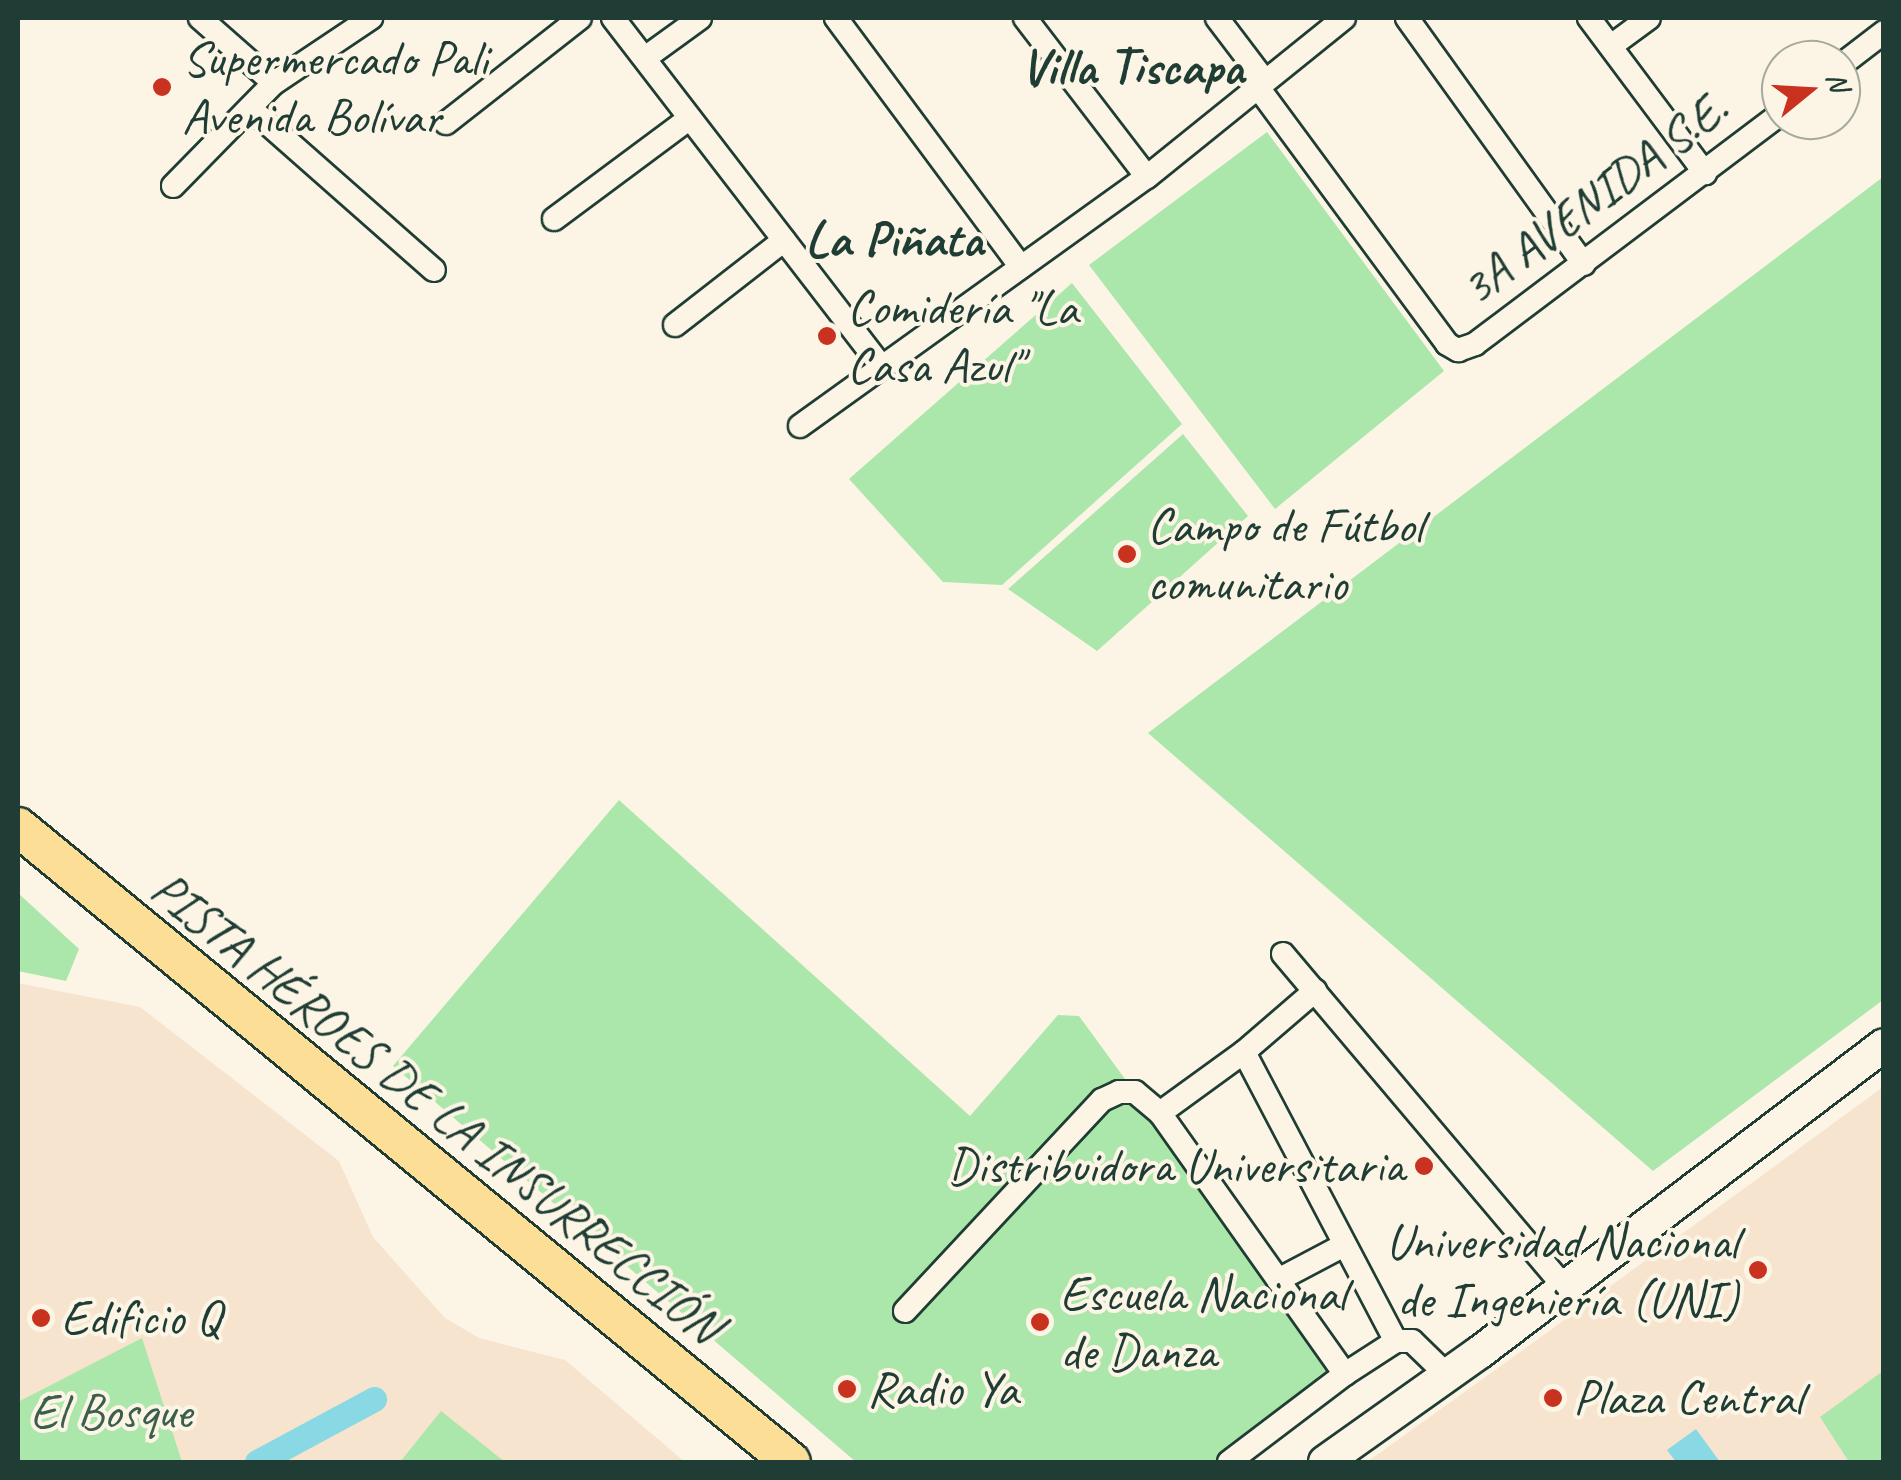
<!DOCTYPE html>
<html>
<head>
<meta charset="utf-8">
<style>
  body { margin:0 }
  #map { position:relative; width:1901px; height:1480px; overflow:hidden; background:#fcf5e5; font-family:Caveat,sans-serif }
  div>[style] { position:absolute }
  .built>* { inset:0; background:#f7e4cf }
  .green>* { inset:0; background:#abe6ab }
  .water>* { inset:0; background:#88d9e3 }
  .canal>* { height:25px; margin:-12.5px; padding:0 12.5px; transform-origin:12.5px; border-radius:12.5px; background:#88d9e3 }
  .roads { filter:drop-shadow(2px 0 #1f3d34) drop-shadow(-2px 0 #1f3d34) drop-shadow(0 2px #1f3d34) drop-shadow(0 -2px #1f3d34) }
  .street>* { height:22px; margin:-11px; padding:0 11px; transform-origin:11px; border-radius:11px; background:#fcf5e5 }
  .secondary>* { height:32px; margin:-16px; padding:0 16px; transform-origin:16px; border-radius:16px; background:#fcf5e5 }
  .primary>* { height:38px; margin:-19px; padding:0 19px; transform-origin:19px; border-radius:19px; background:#fcde96 }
  .dots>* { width:28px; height:28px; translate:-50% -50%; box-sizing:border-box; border:5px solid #fcf5e5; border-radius:50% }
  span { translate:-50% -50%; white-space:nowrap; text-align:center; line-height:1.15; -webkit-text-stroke:8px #fcf5e5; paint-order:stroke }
  .poi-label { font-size:50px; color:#1f3d34 }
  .left { translate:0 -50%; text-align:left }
  .right { translate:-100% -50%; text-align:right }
  .street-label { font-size:50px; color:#1f3d34 }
  .park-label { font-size:50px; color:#3b5f4c }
  .neighbourhood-label { font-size:52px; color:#1f3d34; font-weight:700 }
  .frame { position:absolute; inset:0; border:20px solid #1f3d34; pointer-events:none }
  .north { position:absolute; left:1761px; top:40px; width:100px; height:100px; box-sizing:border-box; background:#fcf5e5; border:2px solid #a4ab9e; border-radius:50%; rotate:72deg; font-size:28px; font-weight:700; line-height:40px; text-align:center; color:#1f3d34 }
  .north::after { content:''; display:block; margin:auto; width:35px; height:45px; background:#c8321e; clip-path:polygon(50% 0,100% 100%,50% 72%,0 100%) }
</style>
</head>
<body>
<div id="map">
  <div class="built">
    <div style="clip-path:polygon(18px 983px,140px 1007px,339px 1161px,373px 1237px,445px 1318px,479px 1338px,565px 1360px,685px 1462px,18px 1462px)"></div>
    <div style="clip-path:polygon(1883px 1087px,1883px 1462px,1367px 1462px,1523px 1350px)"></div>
  </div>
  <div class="green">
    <div style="clip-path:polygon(1267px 132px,1444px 371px,1275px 509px,1089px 265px)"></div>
    <div style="clip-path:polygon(1883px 177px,1883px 1000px,1653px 1171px,1148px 733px)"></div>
    <div style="clip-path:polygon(1072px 283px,1182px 424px,1002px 585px,943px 582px,849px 479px)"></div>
    <div style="clip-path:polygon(1183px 434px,1248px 516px,1097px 651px,1008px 589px)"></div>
    <div style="clip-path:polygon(619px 800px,970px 1116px,1058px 1015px,1079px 1016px,1339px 1372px,1234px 1462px,856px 1462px,393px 1066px)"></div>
    <div style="clip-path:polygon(18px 893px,79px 949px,66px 981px,18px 971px)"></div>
    <div style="clip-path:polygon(142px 1338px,182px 1462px,18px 1462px,18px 1402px)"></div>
    <div style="clip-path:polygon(1883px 1371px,1883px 1462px,1849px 1462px,1820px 1417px)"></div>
    <div style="clip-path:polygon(441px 1411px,505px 1462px,400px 1462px)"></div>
  </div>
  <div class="water">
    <div style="clip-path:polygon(1696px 1429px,1720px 1462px,1676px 1462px,1667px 1450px)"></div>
  </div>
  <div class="canal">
    <div style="left:257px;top:1462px;width:133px;rotate:-28.3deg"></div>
  </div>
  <div class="roads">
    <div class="street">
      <div style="left:200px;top:18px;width:98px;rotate:41.3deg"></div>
      <div style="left:613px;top:18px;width:441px;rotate:52.4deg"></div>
      <div style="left:836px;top:18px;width:310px;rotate:53.4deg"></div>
      <div style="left:1025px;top:18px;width:200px;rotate:52.5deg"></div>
      <div style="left:1217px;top:18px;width:78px;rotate:52.8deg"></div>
      <div style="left:1407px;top:18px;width:303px;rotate:54.3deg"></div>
      <div style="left:1589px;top:18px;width:194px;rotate:53.2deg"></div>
      <div style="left:1611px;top:46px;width:47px;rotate:-36.4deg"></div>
      <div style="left:645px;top:58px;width:68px;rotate:-36deg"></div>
      <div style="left:1841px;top:65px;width:54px;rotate:-37.5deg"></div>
      <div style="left:1257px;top:86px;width:320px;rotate:53.6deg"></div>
      <div style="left:1447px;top:344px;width:13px;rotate:29deg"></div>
      <div style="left:1458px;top:350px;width:18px;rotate:-19deg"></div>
      <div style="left:1475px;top:344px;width:383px;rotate:-37deg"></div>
      <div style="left:250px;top:108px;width:245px;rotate:41.4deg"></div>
      <div style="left:446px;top:123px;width:170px;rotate:-38.1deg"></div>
      <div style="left:173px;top:186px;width:144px;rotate:-45.6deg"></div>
      <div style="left:274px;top:83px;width:117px;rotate:-33.8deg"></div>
      <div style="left:554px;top:219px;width:169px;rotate:-36.6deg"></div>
      <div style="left:675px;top:325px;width:138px;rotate:-37.9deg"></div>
      <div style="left:800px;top:426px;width:427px;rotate:-35.7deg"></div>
      <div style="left:1147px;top:177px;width:253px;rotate:-38.9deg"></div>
      <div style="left:1283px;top:954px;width:435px;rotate:49.8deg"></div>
      <div style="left:1244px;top:1052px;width:327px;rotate:62.3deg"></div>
      <div style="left:1160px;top:1113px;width:104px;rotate:-36deg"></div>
      <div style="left:1244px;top:1052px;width:94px;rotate:-40.7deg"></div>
      <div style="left:1278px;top:1280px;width:75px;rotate:-27.9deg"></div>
      <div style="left:905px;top:1311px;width:289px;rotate:-47deg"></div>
      <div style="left:1102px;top:1100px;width:19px;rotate:-25deg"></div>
      <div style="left:1119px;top:1092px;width:16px"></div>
      <div style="left:1135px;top:1092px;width:33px;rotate:40deg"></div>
      <div style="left:1160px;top:1113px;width:320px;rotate:54.7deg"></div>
      <div style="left:1229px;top:1462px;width:146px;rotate:-37.2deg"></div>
      <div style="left:1345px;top:1374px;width:61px;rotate:-32.9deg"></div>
      <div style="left:1396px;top:1341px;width:16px"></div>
      <div style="left:1412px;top:1341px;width:49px;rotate:44.2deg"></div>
    </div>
    <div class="secondary">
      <div style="left:1325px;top:1462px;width:190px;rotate:-35.4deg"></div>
      <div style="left:1480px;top:1352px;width:507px;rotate:-37.23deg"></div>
    </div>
    <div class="primary">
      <div style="left:18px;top:827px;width:1000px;rotate:39.4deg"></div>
    </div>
  </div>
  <div class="dots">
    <div style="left:162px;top:87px;background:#c8321e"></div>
    <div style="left:827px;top:336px;background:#c8321e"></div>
    <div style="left:1127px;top:554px;background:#c8321e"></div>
    <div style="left:1424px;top:1166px;background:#c8321e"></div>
    <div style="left:1758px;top:1270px;background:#c8321e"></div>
    <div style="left:41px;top:1318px;background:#c8321e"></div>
    <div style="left:1040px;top:1322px;background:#c8321e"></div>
    <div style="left:847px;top:1389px;background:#c8321e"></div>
    <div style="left:1553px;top:1398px;background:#c8321e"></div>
  </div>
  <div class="poi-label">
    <span class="left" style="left:182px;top:87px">Supermercado Pali<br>Avenida Bolívar</span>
    <span class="left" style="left:847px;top:336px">Comidería "La<br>Casa Azul"</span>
    <span class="left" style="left:1147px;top:554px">Campo de Fútbol<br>comunitario</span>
    <span class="right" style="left:1404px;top:1166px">Distribuidora Universitaria</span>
    <span class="right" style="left:1738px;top:1270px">Universidad Nacional<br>de Ingeniería (UNI)</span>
    <span class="left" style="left:1060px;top:1322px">Escuela Nacional<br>de Danza</span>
    <span class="left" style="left:61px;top:1318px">Edificio Q</span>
    <span class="left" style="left:867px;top:1389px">Radio Ya</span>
    <span class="left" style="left:1573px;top:1398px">Plaza Central</span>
  </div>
  <div class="street-label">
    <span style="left:1594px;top:198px;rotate:-37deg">3A AVENIDA S.E.</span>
    <span style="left:436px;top:1107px;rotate:39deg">PISTA HÉROES DE LA INSURRECCIÓN</span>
  </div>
  <div class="park-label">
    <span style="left:111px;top:1412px">El Bosque</span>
  </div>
  <div class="neighbourhood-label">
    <span style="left:1132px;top:68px">Villa Tiscapa</span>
    <span style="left:894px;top:240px">La Piñata</span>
  </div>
  <div class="frame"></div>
  <div class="north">N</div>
</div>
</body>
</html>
